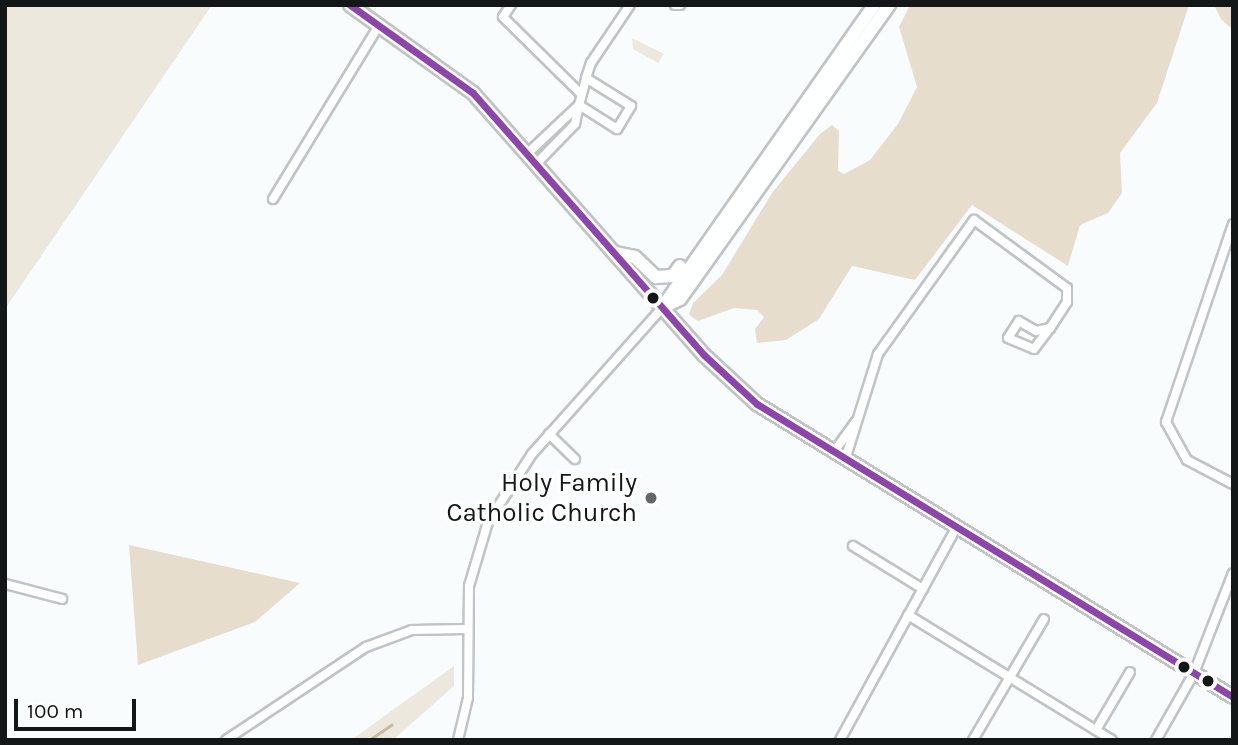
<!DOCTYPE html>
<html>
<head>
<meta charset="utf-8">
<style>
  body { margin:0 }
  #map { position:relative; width:1238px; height:745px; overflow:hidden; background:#f8fcfd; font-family:Karla,sans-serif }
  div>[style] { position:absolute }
  .green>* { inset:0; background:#ede8de }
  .forest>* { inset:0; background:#e6ddcc }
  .stream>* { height:2.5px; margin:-1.25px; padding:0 1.25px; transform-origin:1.25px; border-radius:1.25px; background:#c6baa3 }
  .roads { filter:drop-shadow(2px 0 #c0c4c5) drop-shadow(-2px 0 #c0c4c5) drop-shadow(0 2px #c0c4c5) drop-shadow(0 -2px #c0c4c5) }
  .minor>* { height:8px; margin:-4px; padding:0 4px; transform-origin:4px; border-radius:4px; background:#feffff }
  .primary>* { height:12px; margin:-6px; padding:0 6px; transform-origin:6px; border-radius:6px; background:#feffff }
  .bus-1>* { height:7px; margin:-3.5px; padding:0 3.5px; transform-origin:3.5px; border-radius:3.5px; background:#8e44ad }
  .dots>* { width:19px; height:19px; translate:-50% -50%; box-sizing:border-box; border:4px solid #fff; border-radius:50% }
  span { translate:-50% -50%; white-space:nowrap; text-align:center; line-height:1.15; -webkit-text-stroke:7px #fff; paint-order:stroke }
  .poi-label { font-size:26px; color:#141717 }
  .right { translate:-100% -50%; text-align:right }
  .frame { position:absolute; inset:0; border:7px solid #141717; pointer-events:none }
  .scale { position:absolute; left:14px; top:699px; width:122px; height:32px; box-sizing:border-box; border:4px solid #141717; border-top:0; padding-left:9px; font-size:21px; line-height:24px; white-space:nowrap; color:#141717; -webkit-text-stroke:5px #fff; paint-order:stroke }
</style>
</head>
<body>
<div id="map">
  <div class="green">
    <div style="clip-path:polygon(5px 5px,212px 5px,5px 309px)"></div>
    <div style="clip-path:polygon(632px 38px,664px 54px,658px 63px,633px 49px)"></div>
    <div style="clip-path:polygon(454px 666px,454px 686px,393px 740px,351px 740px)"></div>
  </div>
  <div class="forest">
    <div style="clip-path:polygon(910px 5px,1189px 5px,1157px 103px,1120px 153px,1122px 193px,1108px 213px,1080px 225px,1068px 266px,972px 205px,915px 280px,852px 266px,819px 319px,786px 340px,757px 343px,755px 329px,764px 317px,757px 310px,734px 308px,698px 321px,689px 315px,693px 303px,722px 275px,772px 193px,820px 134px,832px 125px,839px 131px,838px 171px,844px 174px,870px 160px,898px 124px,917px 87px,899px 27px)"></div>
    <div style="clip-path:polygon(1214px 5px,1233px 5px,1233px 30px,1221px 19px)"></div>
    <div style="clip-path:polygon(129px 545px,300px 583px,255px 622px,138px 665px)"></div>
  </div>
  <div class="stream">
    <div style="left:369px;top:740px;width:27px;rotate:-34deg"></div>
  </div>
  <div class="roads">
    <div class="minor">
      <div style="left:511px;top:5px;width:14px;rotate:124deg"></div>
      <div style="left:503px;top:17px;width:110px;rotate:44.6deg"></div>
      <div style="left:675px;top:5px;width:5px"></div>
      <div style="left:586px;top:78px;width:53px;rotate:31.9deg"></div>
      <div style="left:631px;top:106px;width:27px;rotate:121deg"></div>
      <div style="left:617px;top:129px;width:45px;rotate:-147.7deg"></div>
      <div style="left:579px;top:105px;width:28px;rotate:-75deg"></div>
      <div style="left:586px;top:78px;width:16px;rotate:-72deg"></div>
      <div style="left:591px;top:63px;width:70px;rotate:-56.1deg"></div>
      <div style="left:528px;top:153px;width:70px;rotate:-43.3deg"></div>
      <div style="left:579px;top:105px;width:19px;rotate:102deg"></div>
      <div style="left:575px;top:124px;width:54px;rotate:134.3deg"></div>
      <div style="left:273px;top:199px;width:205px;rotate:-58.6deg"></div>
      <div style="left:1233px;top:224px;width:209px;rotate:108.7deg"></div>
      <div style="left:1166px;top:422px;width:43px;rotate:61.1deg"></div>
      <div style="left:1187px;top:460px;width:52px;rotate:27.6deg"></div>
      <div style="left:549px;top:434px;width:36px;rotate:44deg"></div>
      <div style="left:833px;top:453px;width:39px;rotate:-54deg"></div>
      <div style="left:845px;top:460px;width:111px;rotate:-72.7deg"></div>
      <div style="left:878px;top:354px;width:165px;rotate:-54.4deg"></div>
      <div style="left:974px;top:220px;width:115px;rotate:36.2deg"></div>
      <div style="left:1067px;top:288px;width:14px;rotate:90deg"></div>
      <div style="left:1067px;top:302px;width:31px;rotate:123deg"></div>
      <div style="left:1050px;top:328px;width:14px;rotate:168deg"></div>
      <div style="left:1036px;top:331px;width:20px;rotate:-150deg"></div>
      <div style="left:1019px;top:321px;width:20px;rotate:123deg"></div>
      <div style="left:1008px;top:338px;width:28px;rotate:23deg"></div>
      <div style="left:1034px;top:349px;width:26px;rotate:-53deg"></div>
      <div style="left:853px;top:546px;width:82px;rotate:31.6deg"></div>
      <div style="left:5px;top:584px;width:59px;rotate:14.7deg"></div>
      <div style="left:908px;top:615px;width:239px;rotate:31.5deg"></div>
      <div style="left:1096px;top:730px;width:67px;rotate:-59.6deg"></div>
      <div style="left:226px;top:740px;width:168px;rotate:-33.6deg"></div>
      <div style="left:366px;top:647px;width:49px;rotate:-20.3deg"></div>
      <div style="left:412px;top:630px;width:54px;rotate:-1.1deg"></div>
      <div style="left:458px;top:740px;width:43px;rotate:-76.6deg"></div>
      <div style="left:468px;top:698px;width:112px;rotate:-89.5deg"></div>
      <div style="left:469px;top:586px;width:67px;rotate:-73.5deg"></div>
      <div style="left:488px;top:522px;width:81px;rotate:-57.1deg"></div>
      <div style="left:532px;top:454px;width:195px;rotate:-48.3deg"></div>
      <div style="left:840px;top:740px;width:242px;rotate:-61.3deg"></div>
      <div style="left:973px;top:740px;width:140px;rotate:-59.6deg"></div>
      <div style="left:1156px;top:740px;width:77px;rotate:-60.4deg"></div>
      <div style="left:1194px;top:673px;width:107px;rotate:-68.7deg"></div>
    </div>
    <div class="primary">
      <div style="left:350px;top:5px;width:151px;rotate:35.6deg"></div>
      <div style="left:473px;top:93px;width:349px;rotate:48.6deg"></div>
      <div style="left:704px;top:355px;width:72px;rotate:42.8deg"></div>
      <div style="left:757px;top:404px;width:559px;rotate:31.61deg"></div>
      <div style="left:615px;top:253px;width:20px;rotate:11deg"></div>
      <div style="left:635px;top:257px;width:29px;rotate:44deg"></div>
      <div style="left:656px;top:277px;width:17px;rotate:-3deg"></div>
      <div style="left:673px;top:276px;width:12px;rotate:-55deg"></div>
      <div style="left:662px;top:308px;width:20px;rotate:-27deg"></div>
      <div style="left:680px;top:299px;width:361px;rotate:-54.6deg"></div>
      <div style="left:662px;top:308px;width:370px;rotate:-55deg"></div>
    </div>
  </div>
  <div class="bus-1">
    <div style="left:350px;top:5px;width:151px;rotate:35.6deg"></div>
    <div style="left:473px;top:93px;width:349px;rotate:48.6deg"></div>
    <div style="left:704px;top:355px;width:72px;rotate:42.8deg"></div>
    <div style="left:757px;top:404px;width:559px;rotate:31.61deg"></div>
  </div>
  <div class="dots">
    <div style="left:653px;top:298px;background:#141717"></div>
    <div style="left:651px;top:498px;background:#646768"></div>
    <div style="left:1184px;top:667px;background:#141717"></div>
    <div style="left:1208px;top:681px;background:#141717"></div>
  </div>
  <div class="poi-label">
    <span class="right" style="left:637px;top:498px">Holy Family<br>Catholic Church</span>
  </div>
  <div class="frame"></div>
  <div class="scale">100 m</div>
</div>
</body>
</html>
